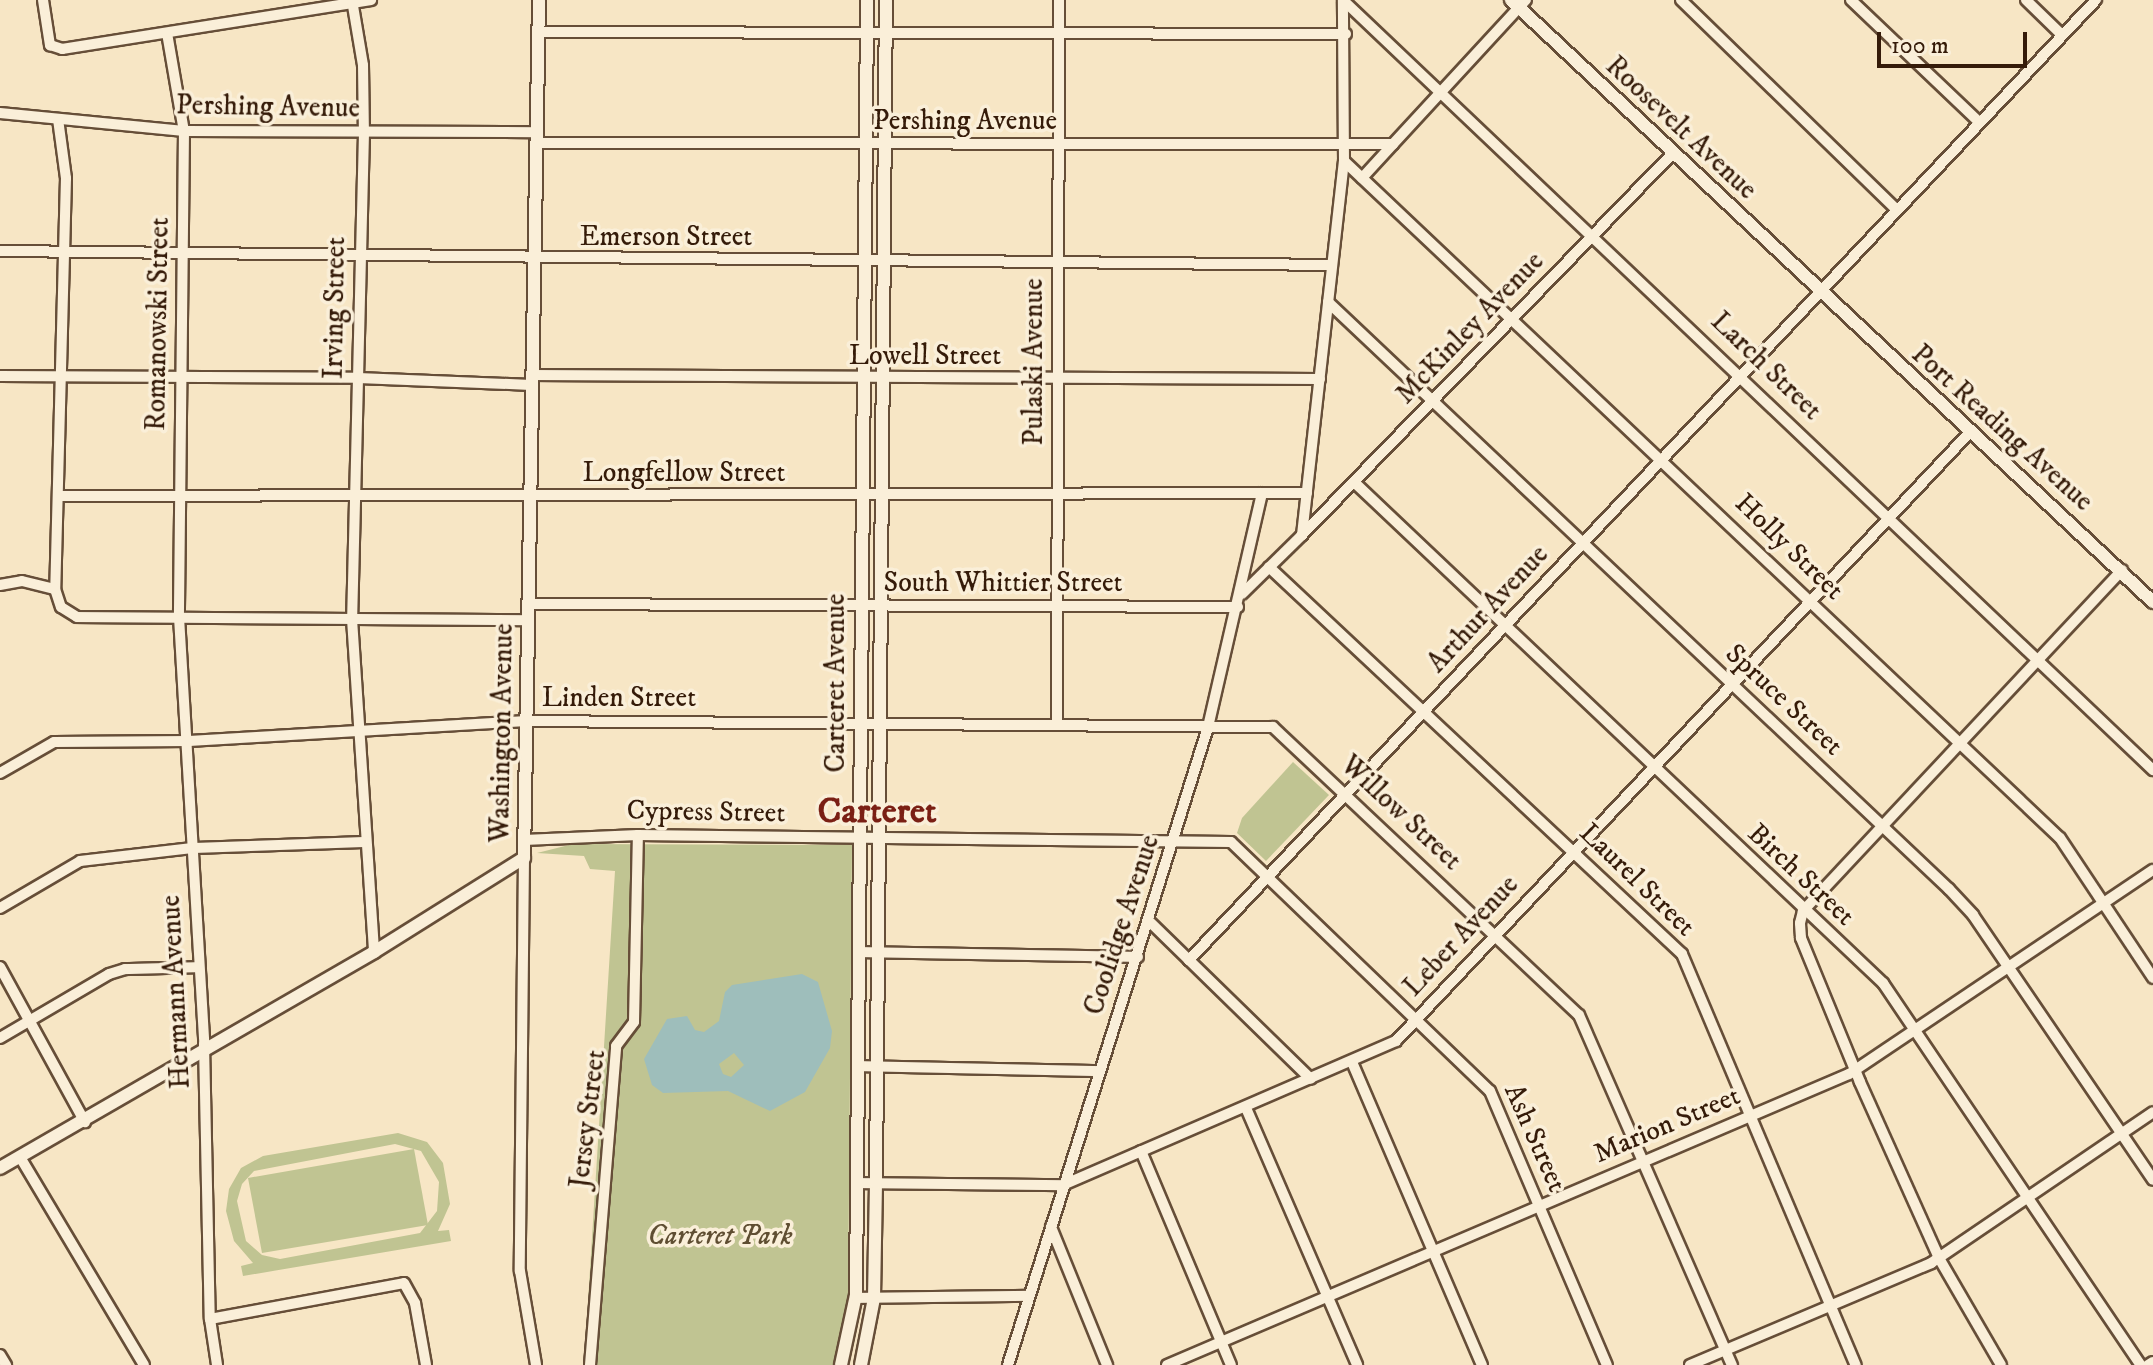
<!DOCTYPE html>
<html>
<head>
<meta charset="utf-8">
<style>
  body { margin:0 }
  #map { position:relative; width:2153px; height:1365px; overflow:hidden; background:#f7e6c5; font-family:"IM FELL DW Pica",serif }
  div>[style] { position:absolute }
  .green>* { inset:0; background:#c0c492 }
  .water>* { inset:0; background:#9ebebb }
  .roads { filter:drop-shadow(2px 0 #664e38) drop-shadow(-2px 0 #664e38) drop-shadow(0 2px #664e38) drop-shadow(0 -2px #664e38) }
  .minor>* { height:10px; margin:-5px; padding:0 5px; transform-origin:5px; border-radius:5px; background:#faefd9 }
  .tertiary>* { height:12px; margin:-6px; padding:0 6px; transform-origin:6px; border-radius:6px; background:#faefd9 }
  span { translate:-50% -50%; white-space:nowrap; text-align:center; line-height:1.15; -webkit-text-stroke:7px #faefd9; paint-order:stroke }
  .street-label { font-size:28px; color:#351b09 }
  .park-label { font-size:28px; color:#5f4e32; font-style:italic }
  .district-label { font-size:36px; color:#7a1f14; font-weight:700 }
  .scale { position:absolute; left:1877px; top:32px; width:150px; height:36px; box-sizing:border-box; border:4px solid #351b09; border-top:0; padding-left:10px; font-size:24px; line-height:28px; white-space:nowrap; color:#351b09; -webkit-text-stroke:6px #faefd9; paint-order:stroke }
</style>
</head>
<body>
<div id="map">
  <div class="green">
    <div style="clip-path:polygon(1293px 762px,1329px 795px,1266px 861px,1237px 833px,1242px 818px)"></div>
    <div style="clip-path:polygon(573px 844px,852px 845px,848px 1307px,833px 1365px,584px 1365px,615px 871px,590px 869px,584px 856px,537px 853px)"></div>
    <div style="clip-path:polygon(evenodd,398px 1133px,427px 1142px,443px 1163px,450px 1204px,438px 1231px,449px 1230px,451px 1241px,243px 1276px,241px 1266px,253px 1263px,234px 1241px,226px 1211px,229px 1189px,241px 1168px,263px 1156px,398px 1133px,395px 1144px,421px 1151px,439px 1182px,437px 1211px,420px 1233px,280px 1259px,262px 1255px,246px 1241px,237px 1201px,242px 1184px,254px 1171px,395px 1144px)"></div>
    <div style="clip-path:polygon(414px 1149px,428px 1225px,262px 1253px,248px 1178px)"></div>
  </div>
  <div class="water">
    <div style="clip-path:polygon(evenodd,802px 974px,818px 982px,832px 1031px,830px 1048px,805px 1092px,770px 1111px,728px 1091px,663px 1093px,652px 1085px,644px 1059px,667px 1019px,687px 1016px,695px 1030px,704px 1032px,719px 1021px,725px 992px,732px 985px,802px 974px,734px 1053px,744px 1065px,731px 1077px,723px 1074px,719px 1064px,734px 1053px)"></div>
  </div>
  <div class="roads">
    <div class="minor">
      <div style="left:43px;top:0;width:46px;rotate:81.2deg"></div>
      <div style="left:50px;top:45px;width:13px;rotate:18deg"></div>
      <div style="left:62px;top:49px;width:313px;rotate:-9deg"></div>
      <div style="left:352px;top:0;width:66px;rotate:80.4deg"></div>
      <div style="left:363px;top:65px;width:68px;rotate:89.2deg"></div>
      <div style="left:364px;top:133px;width:486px;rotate:91.4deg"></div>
      <div style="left:352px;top:619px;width:334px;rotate:86.2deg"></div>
      <div style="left:1343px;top:0;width:1118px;rotate:43.55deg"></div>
      <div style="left:1681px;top:0;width:300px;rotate:44.2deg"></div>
      <div style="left:1851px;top:0;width:177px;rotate:43.6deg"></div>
      <div style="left:2026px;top:0;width:50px;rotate:44.2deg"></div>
      <div style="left:538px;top:32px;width:808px;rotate:0.14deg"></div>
      <div style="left:167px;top:33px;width:99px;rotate:80.2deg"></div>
      <div style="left:184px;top:131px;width:486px;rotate:90.6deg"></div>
      <div style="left:179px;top:617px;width:428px;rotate:86.6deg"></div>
      <div style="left:204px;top:1044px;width:275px;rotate:88.8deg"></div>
      <div style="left:210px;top:1319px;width:47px;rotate:81.3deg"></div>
      <div style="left:0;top:113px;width:185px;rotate:5.6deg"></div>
      <div style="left:184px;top:131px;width:353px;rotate:0.2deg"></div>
      <div style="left:58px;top:119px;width:60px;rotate:82.3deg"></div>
      <div style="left:66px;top:178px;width:411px;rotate:91.5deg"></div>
      <div style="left:55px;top:589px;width:19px;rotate:72deg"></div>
      <div style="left:61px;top:607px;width:19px;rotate:32deg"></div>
      <div style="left:77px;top:617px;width:451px;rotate:0.4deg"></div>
      <div style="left:536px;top:143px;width:857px;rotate:0.07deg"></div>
      <div style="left:1393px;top:144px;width:196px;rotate:-47.3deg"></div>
      <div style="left:1344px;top:161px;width:985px;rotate:43.4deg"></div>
      <div style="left:2060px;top:838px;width:168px;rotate:56.4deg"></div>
      <div style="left:1362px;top:178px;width:46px;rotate:-47.6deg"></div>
      <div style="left:0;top:251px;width:1332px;rotate:0.6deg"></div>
      <div style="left:1328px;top:302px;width:855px;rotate:43.39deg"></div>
      <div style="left:1949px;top:889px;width:35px;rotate:47deg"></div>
      <div style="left:1973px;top:915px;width:320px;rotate:55.8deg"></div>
      <div style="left:531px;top:375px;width:789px;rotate:0.29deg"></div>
      <div style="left:0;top:376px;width:358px;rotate:0.3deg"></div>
      <div style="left:358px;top:378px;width:173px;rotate:2.3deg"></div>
      <div style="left:1354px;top:482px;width:729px;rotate:43.44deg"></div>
      <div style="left:1883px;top:983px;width:461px;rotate:56deg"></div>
      <div style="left:61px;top:496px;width:1246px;rotate:-0.14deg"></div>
      <div style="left:1302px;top:535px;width:531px;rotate:-45.84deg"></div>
      <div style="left:1269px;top:567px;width:566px;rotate:43.14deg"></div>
      <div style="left:1682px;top:954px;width:446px;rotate:67.1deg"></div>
      <div style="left:0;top:585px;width:22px;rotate:-10deg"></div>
      <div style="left:22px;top:581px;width:34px;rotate:14deg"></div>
      <div style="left:1242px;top:594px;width:84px;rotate:-44.5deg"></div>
      <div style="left:1302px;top:535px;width:376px;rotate:-83.6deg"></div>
      <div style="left:1344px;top:161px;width:161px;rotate:-90.4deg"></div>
      <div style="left:528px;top:604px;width:710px;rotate:0.24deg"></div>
      <div style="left:1057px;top:724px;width:724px;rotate:-89.84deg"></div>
      <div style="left:0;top:773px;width:62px;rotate:-29.9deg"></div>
      <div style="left:54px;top:742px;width:135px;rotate:-0.4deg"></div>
      <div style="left:189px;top:741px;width:338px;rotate:-3.4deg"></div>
      <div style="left:526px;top:721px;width:747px;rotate:0.46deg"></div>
      <div style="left:1273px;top:727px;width:420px;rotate:43.3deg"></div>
      <div style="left:1579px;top:1015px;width:382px;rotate:66.4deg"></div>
      <div style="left:524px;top:840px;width:114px;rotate:-2.5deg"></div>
      <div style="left:638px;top:835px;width:593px;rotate:0.68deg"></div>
      <div style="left:1231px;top:842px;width:359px;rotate:43.9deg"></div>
      <div style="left:1490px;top:1091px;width:298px;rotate:66.9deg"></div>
      <div style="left:524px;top:858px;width:413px;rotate:90.6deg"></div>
      <div style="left:520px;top:1271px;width:95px;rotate:80.3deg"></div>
      <div style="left:0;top:908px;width:93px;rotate:-30.4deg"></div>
      <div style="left:80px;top:861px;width:113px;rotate:-6.6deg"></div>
      <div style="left:192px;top:848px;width:174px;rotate:-2deg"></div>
      <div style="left:1149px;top:921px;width:226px;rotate:44.3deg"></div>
      <div style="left:861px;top:952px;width:277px;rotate:1deg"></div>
      <div style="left:1189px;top:960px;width:1321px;rotate:-46.63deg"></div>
      <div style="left:0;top:967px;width:177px;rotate:61.3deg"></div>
      <div style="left:0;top:1038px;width:126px;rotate:-30.4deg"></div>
      <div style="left:109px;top:974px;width:17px;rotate:-17deg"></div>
      <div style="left:125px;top:969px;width:74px;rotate:-1.5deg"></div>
      <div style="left:1352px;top:1062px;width:330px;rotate:66.8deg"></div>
      <div style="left:859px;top:1066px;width:241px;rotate:1.2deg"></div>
      <div style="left:1246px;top:1108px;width:280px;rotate:66.6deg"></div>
      <div style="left:1141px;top:1151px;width:232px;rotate:67.2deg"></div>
      <div style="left:20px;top:1157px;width:242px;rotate:59.2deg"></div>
      <div style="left:857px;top:1183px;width:206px;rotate:0.6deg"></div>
      <div style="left:1063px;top:1185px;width:363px;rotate:-23.4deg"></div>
      <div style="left:1396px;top:1041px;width:838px;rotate:-46.69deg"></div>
      <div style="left:1051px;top:1227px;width:149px;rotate:67.9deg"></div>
      <div style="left:856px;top:1298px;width:173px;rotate:-0.7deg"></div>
      <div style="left:210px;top:1319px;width:197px;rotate:-10.5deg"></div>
      <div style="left:404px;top:1283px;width:23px;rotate:61deg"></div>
      <div style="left:415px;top:1303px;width:63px;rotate:79.9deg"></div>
      <div style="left:0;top:1355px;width:12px;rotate:59deg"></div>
      <div style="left:590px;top:1365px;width:320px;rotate:-85.3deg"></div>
      <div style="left:616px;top:1046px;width:30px;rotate:-53deg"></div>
      <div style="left:634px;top:1022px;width:187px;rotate:-88.8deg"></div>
      <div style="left:1008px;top:1365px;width:669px;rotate:-72.59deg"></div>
      <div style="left:1208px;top:727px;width:240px;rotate:-77deg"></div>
      <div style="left:1167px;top:1365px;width:741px;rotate:-23.11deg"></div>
      <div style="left:1849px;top:1074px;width:366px;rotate:-33.9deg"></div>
      <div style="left:1690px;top:1365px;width:262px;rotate:-22.9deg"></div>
      <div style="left:1931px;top:1263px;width:268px;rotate:-34.2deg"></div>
      <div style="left:2001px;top:1365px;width:124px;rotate:-120.1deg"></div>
      <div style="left:1939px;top:1258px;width:193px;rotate:-114.2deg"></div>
      <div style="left:1860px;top:1082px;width:156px;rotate:-112.3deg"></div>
      <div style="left:1801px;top:938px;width:15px;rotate:-94deg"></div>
      <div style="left:1800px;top:923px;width:12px;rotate:-76deg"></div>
      <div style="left:1803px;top:911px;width:467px;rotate:-46.9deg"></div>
      <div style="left:2148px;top:1365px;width:6px;rotate:-31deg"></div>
    </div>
    <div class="tertiary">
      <div style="left:1511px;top:0;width:880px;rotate:43.16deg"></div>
      <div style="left:0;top:1168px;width:432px;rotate:-30deg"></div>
      <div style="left:374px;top:952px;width:177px;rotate:-32.1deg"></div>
      <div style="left:524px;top:858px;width:858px;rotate:-89deg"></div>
      <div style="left:841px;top:1365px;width:72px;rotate:-77.9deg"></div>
      <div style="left:856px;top:1295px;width:1295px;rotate:-89.51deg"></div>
      <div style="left:861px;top:1365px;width:68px;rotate:-79deg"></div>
      <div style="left:874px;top:1298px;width:115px;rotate:-89deg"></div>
      <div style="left:876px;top:1183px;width:1183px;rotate:-89.52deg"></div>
    </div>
  </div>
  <div class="street-label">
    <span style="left:268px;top:107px;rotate:1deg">Pershing Avenue</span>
    <span style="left:965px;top:121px">Pershing Avenue</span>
    <span style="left:1681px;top:128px;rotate:43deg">Roosevelt Avenue</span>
    <span style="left:666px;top:237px">Emerson Street</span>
    <span style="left:335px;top:308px;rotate:-89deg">Irving Street</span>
    <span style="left:158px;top:324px;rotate:-89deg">Romanowski Street</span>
    <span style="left:1470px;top:328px;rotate:-46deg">McKinley Avenue</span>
    <span style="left:925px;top:356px">Lowell Street</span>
    <span style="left:1034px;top:362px;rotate:-90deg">Pulaski Avenue</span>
    <span style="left:1766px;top:366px;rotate:44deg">Larch Street</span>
    <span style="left:2002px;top:428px;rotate:42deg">Port Reading Avenue</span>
    <span style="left:684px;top:473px">Longfellow Street</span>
    <span style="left:1789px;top:547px;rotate:44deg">Holly Street</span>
    <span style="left:1003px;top:583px">South Whittier Street</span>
    <span style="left:1488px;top:609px;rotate:-47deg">Arthur Avenue</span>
    <span style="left:836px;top:683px;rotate:-90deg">Carteret Avenue</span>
    <span style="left:619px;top:698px">Linden Street</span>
    <span style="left:1784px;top:700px;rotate:43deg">Spruce Street</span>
    <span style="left:502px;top:733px;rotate:-89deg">Washington Avenue</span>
    <span style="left:706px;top:812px;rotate:1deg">Cypress Street</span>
    <span style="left:1401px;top:813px;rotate:43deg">Willow Street</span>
    <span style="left:1801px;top:875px;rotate:43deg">Birch Street</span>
    <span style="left:1637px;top:880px;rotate:44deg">Laurel Street</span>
    <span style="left:1122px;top:925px;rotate:-72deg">Coolidge Avenue</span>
    <span style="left:1461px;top:936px;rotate:-47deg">Leber Avenue</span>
    <span style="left:176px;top:992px;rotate:-93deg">Hermann Avenue</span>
    <span style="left:588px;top:1119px;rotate:-83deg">Jersey Street</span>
    <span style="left:1667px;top:1125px;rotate:-23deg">Marion Street</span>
    <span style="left:1535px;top:1138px;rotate:66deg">Ash Street</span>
  </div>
  <div class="park-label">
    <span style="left:720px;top:1236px">Carteret Park</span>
  </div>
  <div class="district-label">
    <span style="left:877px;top:812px">Carteret</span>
  </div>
  <div class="scale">100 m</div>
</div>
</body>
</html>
